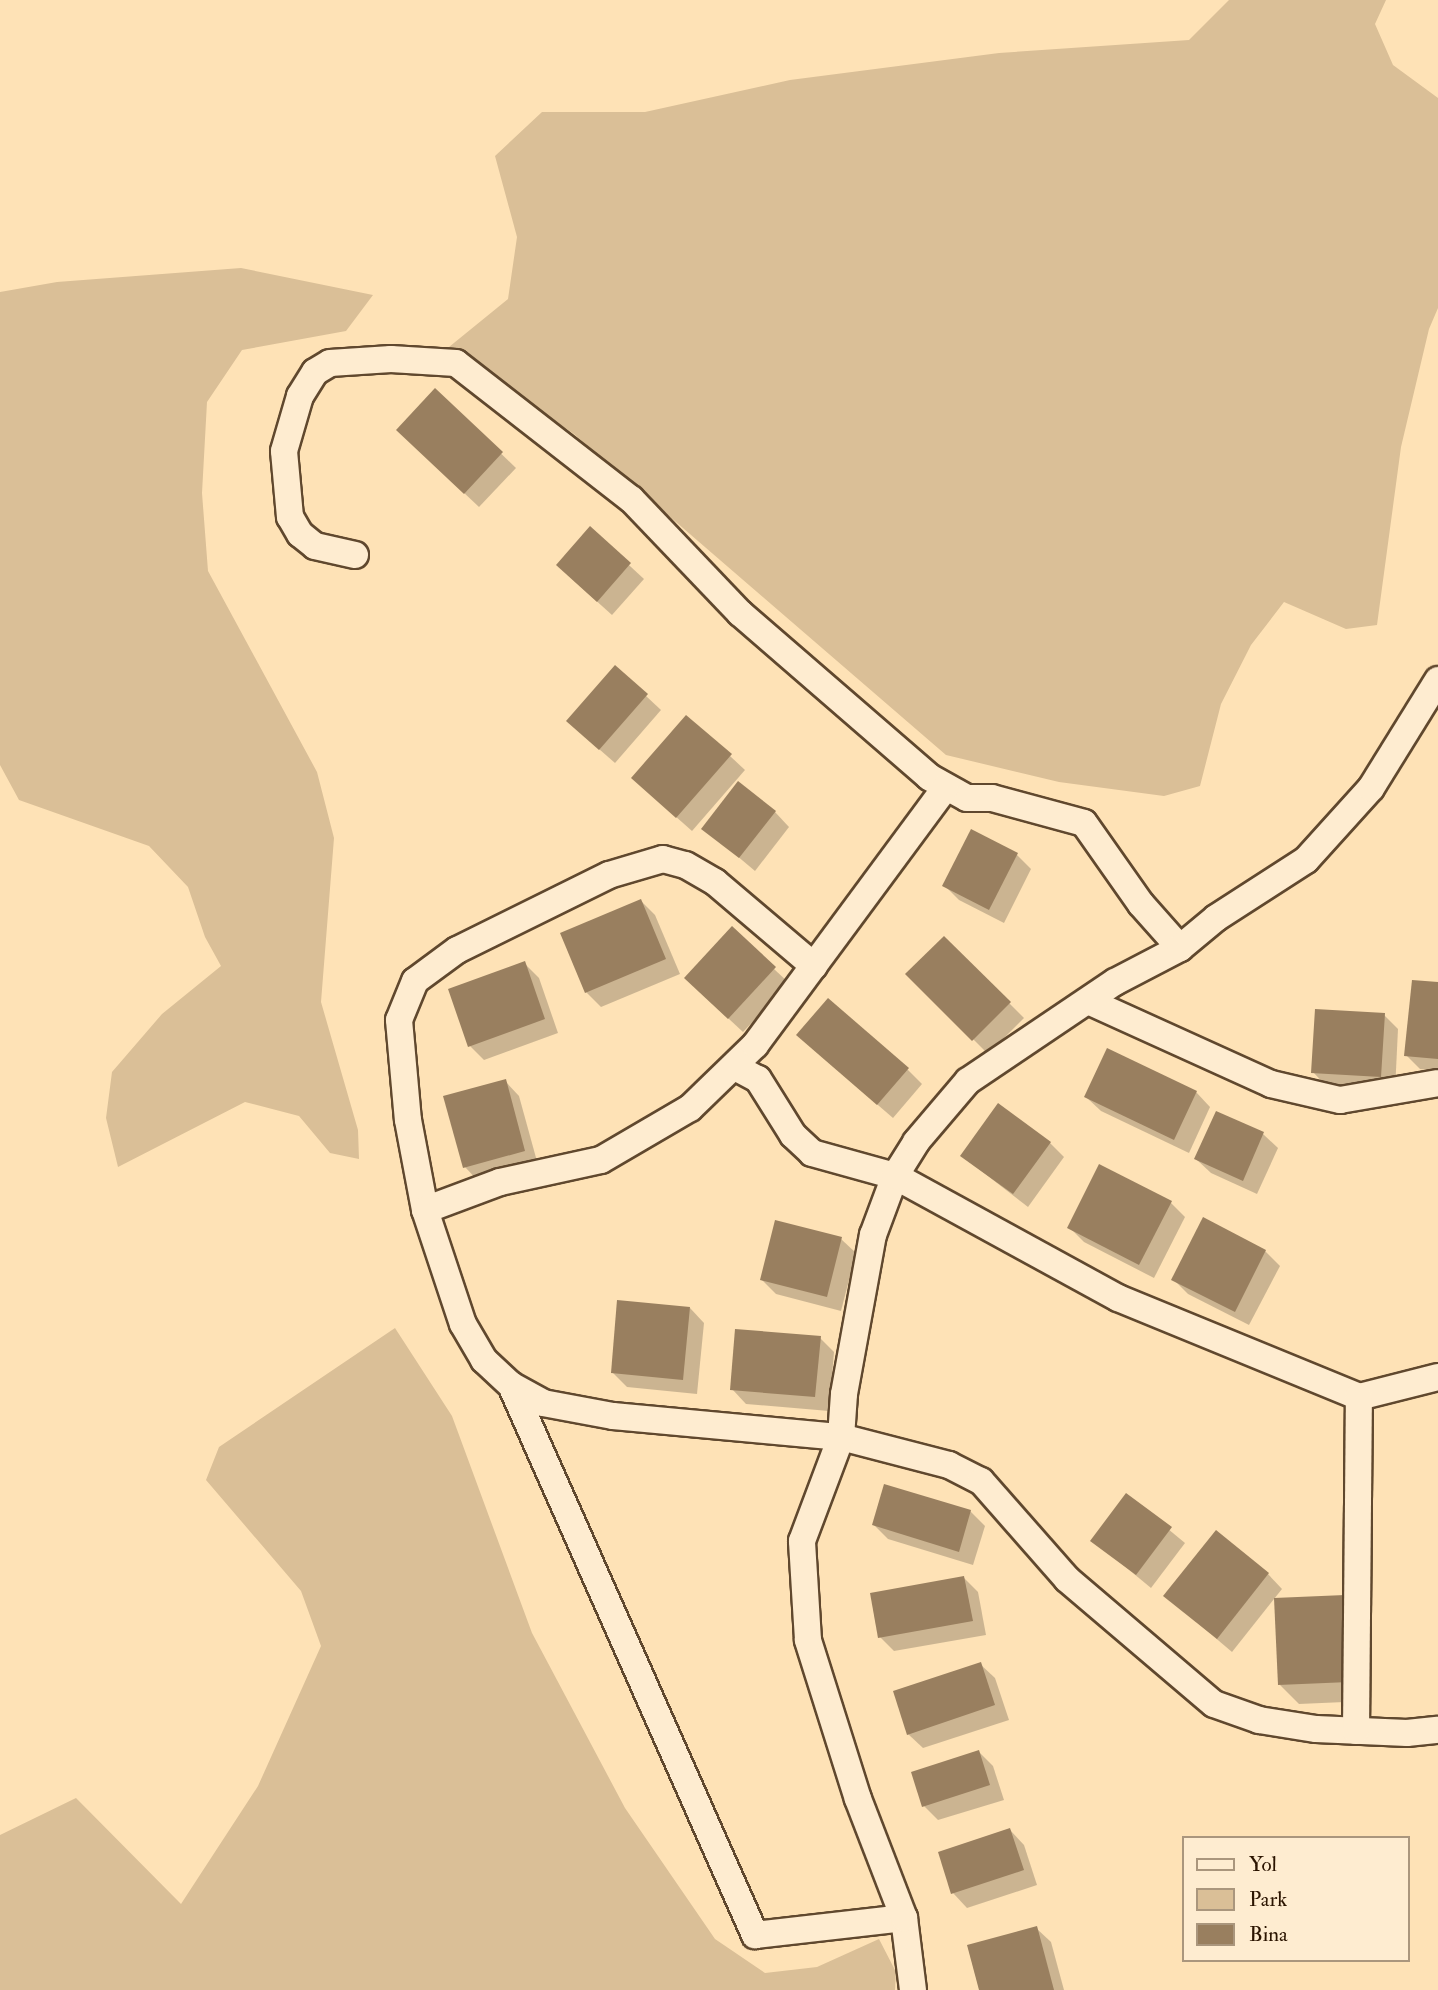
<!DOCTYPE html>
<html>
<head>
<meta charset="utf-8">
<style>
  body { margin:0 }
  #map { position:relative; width:1438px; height:1990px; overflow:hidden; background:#fee2b6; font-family:"IM FELL Double Pica",serif }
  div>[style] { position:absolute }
  .green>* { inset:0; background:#dabf97 }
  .shadow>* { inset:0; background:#0003 }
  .building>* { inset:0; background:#997f5f }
  .roads { filter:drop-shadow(2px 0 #60482e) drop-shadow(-2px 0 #60482e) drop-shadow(0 2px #60482e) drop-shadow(0 -2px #60482e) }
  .minor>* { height:26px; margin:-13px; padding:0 13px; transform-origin:13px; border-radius:13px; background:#feecd0 }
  span { translate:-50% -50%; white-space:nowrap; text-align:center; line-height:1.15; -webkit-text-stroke:7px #feecd0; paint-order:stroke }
  .legend { position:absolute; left:1182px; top:1836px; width:228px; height:126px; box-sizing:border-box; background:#feecd0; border:2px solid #aa967d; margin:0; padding:9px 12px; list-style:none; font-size:21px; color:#2b1400 }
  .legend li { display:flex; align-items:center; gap:14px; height:35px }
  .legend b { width:35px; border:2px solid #aa967d }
</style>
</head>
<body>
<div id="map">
  <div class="green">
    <div style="clip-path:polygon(1229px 0,1386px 0,1375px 24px,1393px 65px,1438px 98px,1438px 308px,1429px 329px,1401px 447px,1377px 625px,1346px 629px,1284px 602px,1251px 645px,1221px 704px,1200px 786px,1164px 796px,1059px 782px,946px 755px,574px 434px,449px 347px,508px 299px,517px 237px,495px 156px,542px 112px,645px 112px,790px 80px,999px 53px,1189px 40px)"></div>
    <div style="clip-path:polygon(241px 268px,373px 295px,346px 331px,242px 350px,207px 402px,202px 493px,208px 571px,317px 772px,334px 838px,321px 1002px,358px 1130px,359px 1159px,330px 1153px,299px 1116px,245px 1102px,118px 1167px,106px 1118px,112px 1072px,162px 1014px,221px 966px,205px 937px,188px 887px,149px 846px,19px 800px,0 765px,0 292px,57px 282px)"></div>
    <div style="clip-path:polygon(395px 1328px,452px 1416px,532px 1633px,625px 1808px,715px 1939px,765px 1973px,817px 1967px,879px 1939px,896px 1972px,895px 1990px,0 1990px,0 1835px,76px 1798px,181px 1904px,258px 1786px,321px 1646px,301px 1591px,206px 1480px,219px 1447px)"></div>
  </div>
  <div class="shadow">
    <div style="clip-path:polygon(435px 390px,516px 468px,479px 507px,412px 444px)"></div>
    <div style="clip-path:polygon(590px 529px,644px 579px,612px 615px,572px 579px)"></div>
    <div style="clip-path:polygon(615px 667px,661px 710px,615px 763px,583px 735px)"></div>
    <div style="clip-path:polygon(730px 756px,745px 770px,692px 831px,648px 792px)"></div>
    <div style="clip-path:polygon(775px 812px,789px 827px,755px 871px,704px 828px)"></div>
    <div style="clip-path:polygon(1017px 855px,1031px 869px,1004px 923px,959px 900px,944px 885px)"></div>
    <div style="clip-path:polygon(641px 901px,655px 915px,680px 974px,601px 1007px,586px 992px)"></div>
    <div style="clip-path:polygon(944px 938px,1024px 1018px,988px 1054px,908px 974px)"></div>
    <div style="clip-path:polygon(524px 963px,539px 978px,558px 1033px,484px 1060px,470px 1046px)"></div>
    <div style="clip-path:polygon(774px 969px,789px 983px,743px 1032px,701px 993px)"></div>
    <div style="clip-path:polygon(1438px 984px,1438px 1071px,1420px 1069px,1406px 1055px)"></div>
    <div style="clip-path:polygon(1384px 1015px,1398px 1029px,1395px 1091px,1327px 1087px,1313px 1072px)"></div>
    <div style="clip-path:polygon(813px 1049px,907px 1069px,922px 1084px,893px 1118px)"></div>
    <div style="clip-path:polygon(505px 1081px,519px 1096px,538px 1165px,479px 1182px,465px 1167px)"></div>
    <div style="clip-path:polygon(1196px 1092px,1210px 1107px,1189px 1153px,1101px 1111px,1086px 1097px)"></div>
    <div style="clip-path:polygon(1216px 1113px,1263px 1134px,1278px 1148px,1257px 1194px,1211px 1173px,1196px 1159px)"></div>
    <div style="clip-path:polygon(1050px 1143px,1064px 1157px,1028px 1207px,962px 1156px)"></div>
    <div style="clip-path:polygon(1171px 1203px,1185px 1217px,1154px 1278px,1084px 1242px,1069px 1227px)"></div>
    <div style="clip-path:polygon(841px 1239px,856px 1253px,841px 1311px,776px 1294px,761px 1279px)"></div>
    <div style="clip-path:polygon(1265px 1251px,1280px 1266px,1249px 1325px,1188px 1294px,1173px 1279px)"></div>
    <div style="clip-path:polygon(690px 1308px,704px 1323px,697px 1394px,627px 1387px,612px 1372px)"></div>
    <div style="clip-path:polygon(820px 1338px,834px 1352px,829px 1411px,746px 1404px,732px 1389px)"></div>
    <div style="clip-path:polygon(1127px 1495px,1185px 1543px,1151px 1588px,1093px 1540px)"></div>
    <div style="clip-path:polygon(970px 1511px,985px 1526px,973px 1565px,888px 1539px,874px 1525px)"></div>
    <div style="clip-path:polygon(1268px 1574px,1282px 1589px,1232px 1652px,1166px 1596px)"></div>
    <div style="clip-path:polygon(964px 1578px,978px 1592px,986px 1635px,894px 1651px,880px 1637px)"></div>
    <div style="clip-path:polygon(1364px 1616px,1368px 1701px,1299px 1704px,1280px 1685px)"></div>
    <div style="clip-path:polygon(980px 1664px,995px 1678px,1009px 1720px,923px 1748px,908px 1734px)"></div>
    <div style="clip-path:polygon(979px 1752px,993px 1766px,1004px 1800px,938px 1820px,924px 1806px)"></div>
    <div style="clip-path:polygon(1010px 1830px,1024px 1845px,1037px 1885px,967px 1908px,953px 1893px)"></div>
    <div style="clip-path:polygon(1036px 1928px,1051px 1942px,1064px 1990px,981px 1990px)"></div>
  </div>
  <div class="building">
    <div style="clip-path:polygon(435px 388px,503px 452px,464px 494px,396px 430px)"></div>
    <div style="clip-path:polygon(590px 526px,631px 563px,597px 602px,556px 565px)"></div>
    <div style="clip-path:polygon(615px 665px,648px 694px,599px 750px,566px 721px)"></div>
    <div style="clip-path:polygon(686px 715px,732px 754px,676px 818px,631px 778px)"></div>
    <div style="clip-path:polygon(738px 781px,776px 811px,739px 858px,701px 829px)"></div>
    <div style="clip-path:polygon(971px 829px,1018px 853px,989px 910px,942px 886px)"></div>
    <div style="clip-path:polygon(641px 899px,666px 959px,585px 993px,560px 933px)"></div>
    <div style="clip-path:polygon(732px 926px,776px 967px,728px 1019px,684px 978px)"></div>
    <div style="clip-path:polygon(944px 936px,1011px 1002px,972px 1041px,905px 974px)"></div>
    <div style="clip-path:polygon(525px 961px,545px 1019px,468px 1047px,448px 989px)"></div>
    <div style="clip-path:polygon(1412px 980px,1438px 982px,1438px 1059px,1404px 1056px)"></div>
    <div style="clip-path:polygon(828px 998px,909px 1068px,877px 1105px,796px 1035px)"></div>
    <div style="clip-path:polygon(1315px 1009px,1385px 1013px,1381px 1077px,1311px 1073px)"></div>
    <div style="clip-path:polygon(1107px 1048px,1197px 1091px,1174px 1140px,1084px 1097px)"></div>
    <div style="clip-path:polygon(506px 1079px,525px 1151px,463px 1168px,443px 1096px)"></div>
    <div style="clip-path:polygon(998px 1103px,1051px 1142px,1013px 1194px,960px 1156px)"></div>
    <div style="clip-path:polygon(1216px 1111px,1264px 1132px,1243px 1181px,1194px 1159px)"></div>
    <div style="clip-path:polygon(1099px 1164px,1172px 1201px,1139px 1265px,1067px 1228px)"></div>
    <div style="clip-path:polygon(1203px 1217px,1266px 1250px,1235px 1312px,1171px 1280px)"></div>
    <div style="clip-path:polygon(775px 1220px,842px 1237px,827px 1297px,760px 1280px)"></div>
    <div style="clip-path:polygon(617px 1300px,690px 1307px,683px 1380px,611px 1373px)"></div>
    <div style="clip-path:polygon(735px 1329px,821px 1336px,815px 1397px,730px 1390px)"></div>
    <div style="clip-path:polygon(884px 1484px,971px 1510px,959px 1552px,872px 1525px)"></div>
    <div style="clip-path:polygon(1126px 1493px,1172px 1527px,1136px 1575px,1090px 1541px)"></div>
    <div style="clip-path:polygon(1216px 1530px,1269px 1573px,1217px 1639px,1163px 1596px)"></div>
    <div style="clip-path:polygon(964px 1576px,973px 1621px,878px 1638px,870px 1593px)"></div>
    <div style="clip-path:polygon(1345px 1595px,1349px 1682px,1278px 1685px,1274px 1598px)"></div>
    <div style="clip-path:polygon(981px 1662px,995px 1705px,907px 1735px,893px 1691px)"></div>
    <div style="clip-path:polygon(979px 1750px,990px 1785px,922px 1807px,911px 1772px)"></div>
    <div style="clip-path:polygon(1010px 1828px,1024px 1870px,951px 1894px,938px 1852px)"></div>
    <div style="clip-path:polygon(1037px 1926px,1054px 1990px,979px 1990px,967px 1945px)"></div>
  </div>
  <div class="roads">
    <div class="minor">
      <div style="left:355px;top:555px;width:41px;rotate:-167.3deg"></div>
      <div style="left:315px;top:546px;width:19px;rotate:-141deg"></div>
      <div style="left:300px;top:534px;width:20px;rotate:-120deg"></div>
      <div style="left:290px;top:517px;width:66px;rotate:-95.2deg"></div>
      <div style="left:284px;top:451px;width:57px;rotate:-73.8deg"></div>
      <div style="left:300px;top:396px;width:28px;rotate:-58deg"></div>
      <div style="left:315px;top:372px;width:17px;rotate:-31deg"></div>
      <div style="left:330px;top:363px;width:61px;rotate:-3.8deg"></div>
      <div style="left:391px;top:359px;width:65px;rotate:3.5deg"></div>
      <div style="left:456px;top:363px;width:222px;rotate:37.9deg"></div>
      <div style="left:631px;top:499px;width:158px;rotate:46.3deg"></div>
      <div style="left:740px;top:613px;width:250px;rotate:40.9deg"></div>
      <div style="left:929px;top:777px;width:43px;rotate:28.9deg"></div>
      <div style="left:967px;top:798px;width:25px"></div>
      <div style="left:992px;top:798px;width:95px;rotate:15.2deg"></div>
      <div style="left:1084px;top:823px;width:99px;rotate:54.9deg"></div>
      <div style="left:1141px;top:904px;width:59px;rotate:48.4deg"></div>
      <div style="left:814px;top:966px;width:130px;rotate:-139.7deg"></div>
      <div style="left:715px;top:882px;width:34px;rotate:-150deg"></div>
      <div style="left:685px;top:865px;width:23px;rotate:-165deg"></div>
      <div style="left:663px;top:859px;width:56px;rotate:163.5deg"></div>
      <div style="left:609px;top:875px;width:169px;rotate:153.7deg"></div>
      <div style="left:457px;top:950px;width:52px;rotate:143.6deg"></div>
      <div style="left:415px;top:981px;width:42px;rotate:112.3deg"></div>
      <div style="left:399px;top:1020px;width:100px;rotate:84.9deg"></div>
      <div style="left:408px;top:1120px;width:92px;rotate:79.3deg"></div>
      <div style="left:425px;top:1210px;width:120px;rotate:71.6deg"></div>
      <div style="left:463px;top:1324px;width:42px;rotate:59.7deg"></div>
      <div style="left:484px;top:1360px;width:37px;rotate:43deg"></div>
      <div style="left:511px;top:1385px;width:37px;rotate:29deg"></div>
      <div style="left:543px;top:1403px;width:71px;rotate:10.5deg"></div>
      <div style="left:613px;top:1416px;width:229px;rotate:5.3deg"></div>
      <div style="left:841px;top:1437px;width:112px;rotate:14.5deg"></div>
      <div style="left:949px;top:1465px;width:36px;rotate:27deg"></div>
      <div style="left:981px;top:1481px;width:130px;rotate:48.7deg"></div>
      <div style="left:1067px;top:1579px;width:193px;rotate:40.4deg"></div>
      <div style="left:1214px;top:1704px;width:48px;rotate:19.6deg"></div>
      <div style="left:1259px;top:1720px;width:58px;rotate:9deg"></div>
      <div style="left:1316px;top:1729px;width:91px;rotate:2.5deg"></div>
      <div style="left:1407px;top:1733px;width:31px;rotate:-6deg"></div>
      <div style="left:1088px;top:1001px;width:201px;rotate:24.4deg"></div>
      <div style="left:1271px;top:1084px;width:71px;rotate:13.1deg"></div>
      <div style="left:1340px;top:1100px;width:99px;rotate:-9.8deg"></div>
      <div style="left:735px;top:1067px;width:26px;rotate:28deg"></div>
      <div style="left:758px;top:1079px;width:66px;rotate:58deg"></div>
      <div style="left:793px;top:1135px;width:26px;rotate:43deg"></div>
      <div style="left:812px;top:1153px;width:86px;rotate:15.5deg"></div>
      <div style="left:895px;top:1176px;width:254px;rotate:28.7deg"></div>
      <div style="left:1118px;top:1298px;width:261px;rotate:22.3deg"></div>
      <div style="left:1359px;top:1397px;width:81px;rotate:-14.2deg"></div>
      <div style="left:425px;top:1210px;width:80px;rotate:-20.5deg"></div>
      <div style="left:500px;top:1182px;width:103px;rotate:-12.3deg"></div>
      <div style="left:601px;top:1160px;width:103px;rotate:-30.3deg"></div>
      <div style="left:690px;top:1108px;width:91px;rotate:-44.1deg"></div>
      <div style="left:755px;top:1045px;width:320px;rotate:-53.5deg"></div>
      <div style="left:511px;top:1385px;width:602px;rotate:66.08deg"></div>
      <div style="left:755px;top:1935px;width:150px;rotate:-6.5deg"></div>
      <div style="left:1356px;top:1731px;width:334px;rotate:-89.5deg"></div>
      <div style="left:913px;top:1990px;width:73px;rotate:-97.1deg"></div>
      <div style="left:904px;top:1918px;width:128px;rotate:-111.1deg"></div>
      <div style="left:858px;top:1799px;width:167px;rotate:-107.5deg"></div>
      <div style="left:808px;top:1640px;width:99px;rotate:-93.5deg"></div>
      <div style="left:802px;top:1541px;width:111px;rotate:-69.4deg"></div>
      <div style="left:841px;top:1437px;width:43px;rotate:-86deg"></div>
      <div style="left:844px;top:1394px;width:162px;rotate:-79.7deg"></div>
      <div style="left:873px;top:1235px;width:63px;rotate:-69.6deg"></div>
      <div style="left:895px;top:1176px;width:40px;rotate:-58deg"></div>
      <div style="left:916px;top:1142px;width:80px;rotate:-49.6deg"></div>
      <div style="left:968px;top:1081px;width:177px;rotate:-34deg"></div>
      <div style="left:1115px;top:982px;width:73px;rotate:-27.6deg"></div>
      <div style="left:1180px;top:948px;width:47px;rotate:-39.8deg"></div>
      <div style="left:1216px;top:918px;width:107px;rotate:-32.8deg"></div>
      <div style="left:1306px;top:860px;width:97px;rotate:-47.9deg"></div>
      <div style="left:1371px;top:788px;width:127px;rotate:-58.2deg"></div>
    </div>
  </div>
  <ul class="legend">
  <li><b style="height:9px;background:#feecd0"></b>Yol</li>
  <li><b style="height:19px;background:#dabf97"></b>Park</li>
  <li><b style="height:19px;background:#997f5f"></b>Bina</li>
  </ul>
</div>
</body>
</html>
